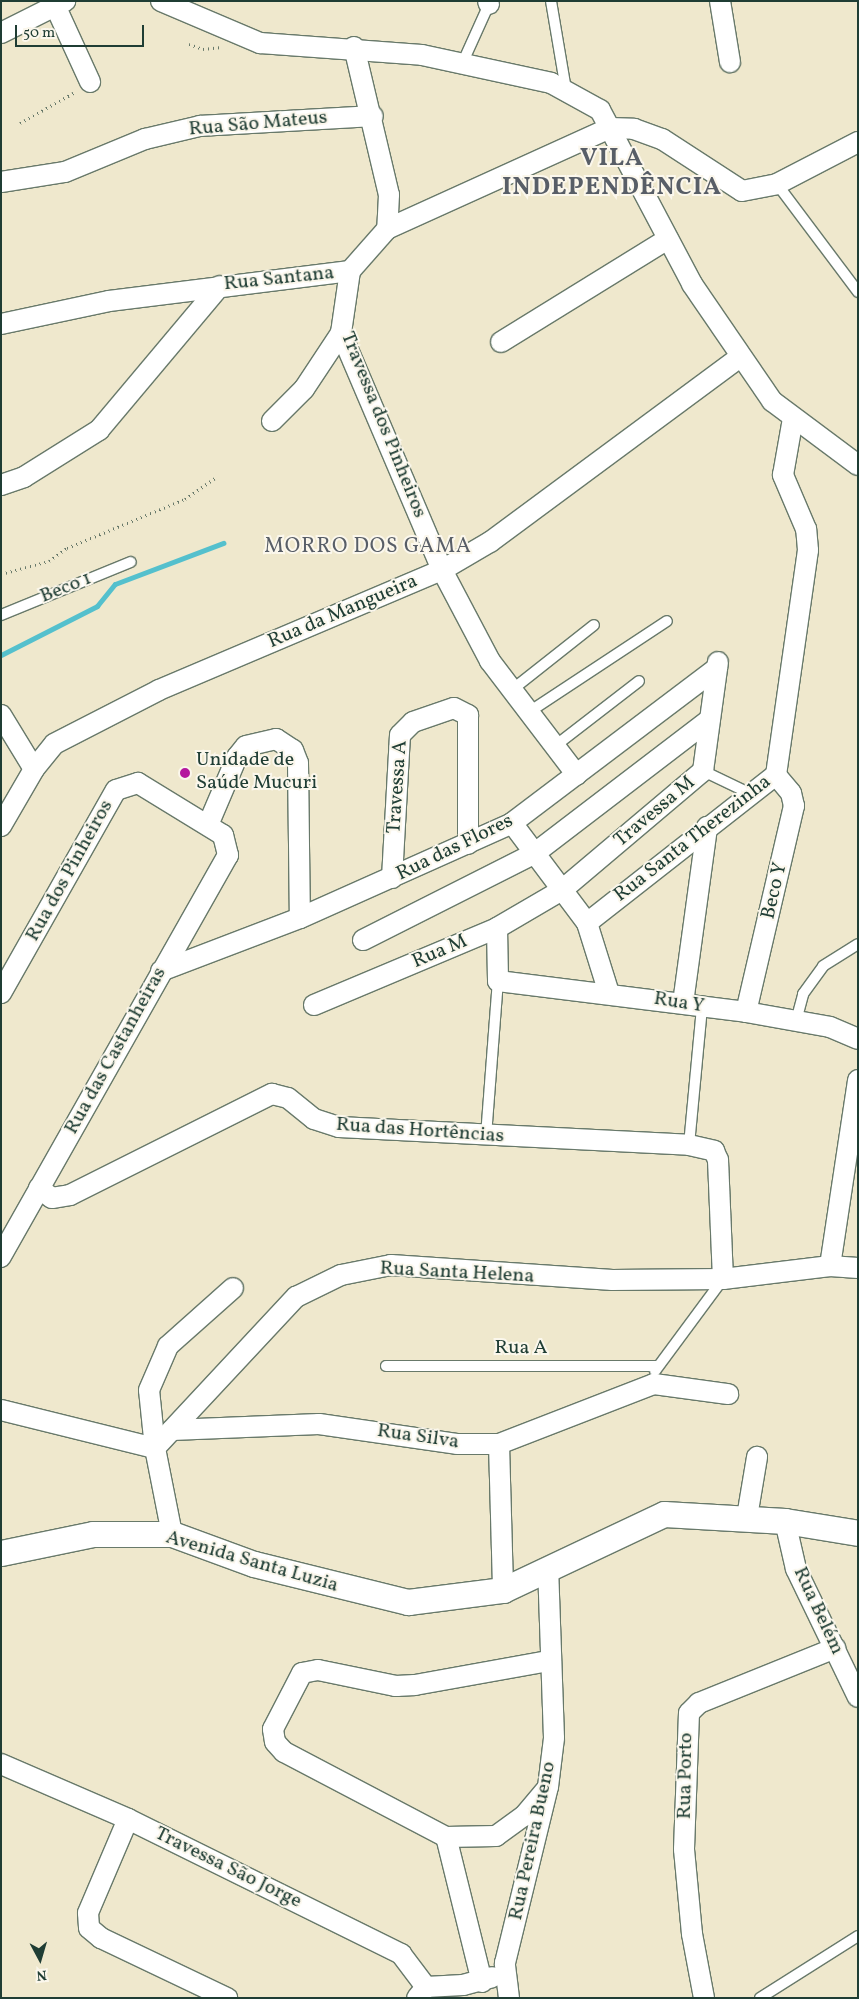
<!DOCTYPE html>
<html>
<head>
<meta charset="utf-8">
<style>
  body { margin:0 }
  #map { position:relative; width:859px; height:1999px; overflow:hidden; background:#efe8cd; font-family:Vollkorn,serif }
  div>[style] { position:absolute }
  .stream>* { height:5px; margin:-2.5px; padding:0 2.5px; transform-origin:2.5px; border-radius:2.5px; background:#54c0cd }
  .path>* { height:3px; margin-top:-1.5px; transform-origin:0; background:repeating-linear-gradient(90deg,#68796a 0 1px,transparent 0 5px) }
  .roads { filter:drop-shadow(1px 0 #68796a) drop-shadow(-1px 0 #68796a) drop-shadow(0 1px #68796a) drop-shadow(0 -1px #68796a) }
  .service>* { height:10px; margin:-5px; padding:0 5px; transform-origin:5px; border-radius:5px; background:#fff }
  .minor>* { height:20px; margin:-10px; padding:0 10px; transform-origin:10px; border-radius:10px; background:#fff }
  .tertiary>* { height:25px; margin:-12.5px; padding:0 12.5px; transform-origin:12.5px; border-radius:12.5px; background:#fff }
  .dots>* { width:14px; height:14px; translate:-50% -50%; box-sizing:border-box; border:2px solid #fbf7ec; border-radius:50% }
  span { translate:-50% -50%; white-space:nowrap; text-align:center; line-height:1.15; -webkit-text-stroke:4px #fbf7ec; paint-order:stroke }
  .street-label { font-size:20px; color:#1f3d34 }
  .poi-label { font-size:20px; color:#1f3d34 }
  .left { translate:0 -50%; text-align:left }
  .neighbourhood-label { font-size:21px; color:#585e67; letter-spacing:1px }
  .district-label { font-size:25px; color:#585e67; font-weight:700; letter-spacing:1px }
  .frame { position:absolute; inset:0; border:2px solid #1f3d34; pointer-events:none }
  .north { position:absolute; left:15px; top:1934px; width:50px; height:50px; -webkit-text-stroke:4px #fbf7ec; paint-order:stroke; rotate:174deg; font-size:14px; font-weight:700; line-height:20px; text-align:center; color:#1f3d34 }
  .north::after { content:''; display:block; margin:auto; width:18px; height:22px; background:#1f3d34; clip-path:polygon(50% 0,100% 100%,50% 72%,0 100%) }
  .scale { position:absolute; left:15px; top:25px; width:129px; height:22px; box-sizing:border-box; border:2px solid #1f3d34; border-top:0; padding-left:6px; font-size:15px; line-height:18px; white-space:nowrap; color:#1f3d34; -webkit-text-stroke:4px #fbf7ec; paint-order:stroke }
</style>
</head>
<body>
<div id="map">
  <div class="stream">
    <div style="left:1px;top:655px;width:108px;rotate:-27deg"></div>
    <div style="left:97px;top:606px;width:28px;rotate:-51deg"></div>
    <div style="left:115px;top:584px;width:116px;rotate:-20.8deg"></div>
  </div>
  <div class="path">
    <div style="left:189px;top:44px;width:15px;rotate:20deg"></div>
    <div style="left:203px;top:49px;width:19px;rotate:-6deg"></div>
    <div style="left:20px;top:123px;width:63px;rotate:-29.4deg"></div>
    <div style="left:1px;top:574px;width:50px;rotate:-15.2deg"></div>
    <div style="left:49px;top:561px;width:22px;rotate:-36deg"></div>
    <div style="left:67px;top:548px;width:128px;rotate:-22.6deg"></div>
    <div style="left:185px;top:499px;width:38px;rotate:-35deg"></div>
  </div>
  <div class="roads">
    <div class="service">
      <div style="left:551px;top:1px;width:90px;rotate:80.4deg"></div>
      <div style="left:462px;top:64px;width:68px;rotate:-65.7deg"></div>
      <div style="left:777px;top:184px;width:135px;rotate:53.1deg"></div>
      <div style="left:1px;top:615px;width:140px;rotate:-22.2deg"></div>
      <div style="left:513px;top:689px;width:103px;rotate:-38.3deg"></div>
      <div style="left:529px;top:712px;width:165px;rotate:-33.4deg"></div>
      <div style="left:555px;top:746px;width:106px;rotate:-37.7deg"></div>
      <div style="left:703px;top:771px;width:53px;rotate:25.6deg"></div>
      <div style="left:796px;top:1021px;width:28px;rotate:-75deg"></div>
      <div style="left:803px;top:994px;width:34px;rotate:-54deg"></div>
      <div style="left:823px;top:966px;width:41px;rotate:-32.2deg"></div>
      <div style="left:486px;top:1136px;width:155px;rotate:-85.6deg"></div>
      <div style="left:689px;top:1145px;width:139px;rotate:-84.6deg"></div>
      <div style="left:386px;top:1366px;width:270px"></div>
      <div style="left:655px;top:1371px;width:114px;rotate:-53.5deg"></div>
      <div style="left:760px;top:1998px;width:116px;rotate:-32.3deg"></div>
    </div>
    <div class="minor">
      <div style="left:53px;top:1px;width:89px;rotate:65.4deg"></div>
      <div style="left:161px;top:1px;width:108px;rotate:23deg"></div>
      <div style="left:260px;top:43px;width:162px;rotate:4.2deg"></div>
      <div style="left:422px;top:55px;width:132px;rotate:12.2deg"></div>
      <div style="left:551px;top:83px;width:56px;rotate:28.9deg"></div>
      <div style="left:600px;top:110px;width:197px;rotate:62.1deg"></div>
      <div style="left:692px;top:284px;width:142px;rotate:55.6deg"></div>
      <div style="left:772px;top:401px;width:107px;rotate:36.7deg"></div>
      <div style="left:488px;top:1px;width:3px;rotate:72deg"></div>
      <div style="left:720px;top:1px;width:62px;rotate:80.7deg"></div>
      <div style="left:1px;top:33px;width:72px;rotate:-26.6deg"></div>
      <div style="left:354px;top:47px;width:152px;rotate:76.7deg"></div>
      <div style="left:389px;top:195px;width:34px;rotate:93deg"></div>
      <div style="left:1px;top:182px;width:65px;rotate:-8.9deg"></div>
      <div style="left:65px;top:172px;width:87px;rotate:-22.4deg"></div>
      <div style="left:145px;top:139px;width:57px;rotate:-13.3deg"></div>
      <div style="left:200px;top:126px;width:173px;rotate:-3.3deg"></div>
      <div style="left:350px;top:271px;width:63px;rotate:98.3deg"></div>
      <div style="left:341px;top:333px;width:258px;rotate:66.9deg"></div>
      <div style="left:442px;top:570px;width:103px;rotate:62.2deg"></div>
      <div style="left:490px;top:661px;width:143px;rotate:52.7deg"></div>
      <div style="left:1px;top:324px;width:110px;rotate:-12deg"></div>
      <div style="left:109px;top:301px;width:243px;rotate:-7.1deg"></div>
      <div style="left:350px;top:271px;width:56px;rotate:-48.6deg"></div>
      <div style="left:387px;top:229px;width:245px;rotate:-24.4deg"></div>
      <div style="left:610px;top:128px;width:24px;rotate:2deg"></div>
      <div style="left:634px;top:129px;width:30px;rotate:20deg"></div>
      <div style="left:662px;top:139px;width:95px;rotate:33deg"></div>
      <div style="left:742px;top:191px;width:36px;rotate:-11deg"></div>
      <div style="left:777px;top:184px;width:91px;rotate:-27.4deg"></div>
      <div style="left:501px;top:342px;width:196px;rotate:-31.7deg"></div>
      <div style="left:272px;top:421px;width:45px;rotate:-45deg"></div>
      <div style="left:304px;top:389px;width:67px;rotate:-56.5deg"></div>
      <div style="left:1px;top:485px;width:24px;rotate:-19deg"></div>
      <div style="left:24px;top:477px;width:89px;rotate:-32.1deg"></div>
      <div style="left:99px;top:430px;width:188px;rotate:-50deg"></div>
      <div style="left:1px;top:715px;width:63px;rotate:58.6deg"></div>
      <div style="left:512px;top:823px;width:125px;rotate:53.1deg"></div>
      <div style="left:587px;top:923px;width:73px;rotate:72.6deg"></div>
      <div style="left:208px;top:825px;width:74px;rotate:-66.9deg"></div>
      <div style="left:237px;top:757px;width:14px;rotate:-51deg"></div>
      <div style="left:246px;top:746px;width:31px;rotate:-13deg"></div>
      <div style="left:276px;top:739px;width:20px;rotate:33deg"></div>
      <div style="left:293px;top:750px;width:14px;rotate:69deg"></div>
      <div style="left:298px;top:763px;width:155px;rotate:89.3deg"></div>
      <div style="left:1px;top:826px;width:66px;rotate:-59.9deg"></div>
      <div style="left:34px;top:769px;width:32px;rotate:-51deg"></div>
      <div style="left:54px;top:744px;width:118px;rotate:-27.2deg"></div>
      <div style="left:159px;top:690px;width:307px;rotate:-23deg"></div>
      <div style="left:442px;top:570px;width:56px;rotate:-30.3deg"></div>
      <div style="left:490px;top:542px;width:312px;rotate:-36.5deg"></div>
      <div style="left:392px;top:878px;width:143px;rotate:-86.8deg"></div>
      <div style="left:400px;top:735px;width:18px;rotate:-45deg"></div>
      <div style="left:413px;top:722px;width:43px;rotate:-18.9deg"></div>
      <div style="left:454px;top:708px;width:16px;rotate:27deg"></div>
      <div style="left:468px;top:715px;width:129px;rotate:90deg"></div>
      <div style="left:587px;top:923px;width:240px;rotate:-38.1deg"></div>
      <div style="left:776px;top:775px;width:227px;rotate:-81.9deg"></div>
      <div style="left:808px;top:550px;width:21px;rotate:-95deg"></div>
      <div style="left:806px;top:529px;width:59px;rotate:-113.1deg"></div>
      <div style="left:783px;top:475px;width:58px;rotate:-80deg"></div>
      <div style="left:497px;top:928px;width:53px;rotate:88.9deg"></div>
      <div style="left:498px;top:981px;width:250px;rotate:7.1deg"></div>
      <div style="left:746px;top:1012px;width:85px;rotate:10.1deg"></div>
      <div style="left:830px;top:1027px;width:30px;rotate:23deg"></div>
      <div style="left:363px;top:940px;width:193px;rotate:-26.8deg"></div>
      <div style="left:535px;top:853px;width:220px;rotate:-37.4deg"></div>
      <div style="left:161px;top:971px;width:149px;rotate:-20.9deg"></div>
      <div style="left:300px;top:918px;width:232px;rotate:-24.1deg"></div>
      <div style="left:512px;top:823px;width:257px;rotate:-37.1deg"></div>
      <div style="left:1px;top:993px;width:233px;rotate:-60.5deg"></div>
      <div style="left:116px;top:790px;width:23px;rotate:-18deg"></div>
      <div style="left:138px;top:783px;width:100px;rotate:31.5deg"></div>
      <div style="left:223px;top:835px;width:21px;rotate:76deg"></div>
      <div style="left:228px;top:855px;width:462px;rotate:119.5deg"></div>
      <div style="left:683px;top:1003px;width:178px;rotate:-82.2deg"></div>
      <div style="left:314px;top:1005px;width:199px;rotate:-22.8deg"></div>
      <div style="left:497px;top:928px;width:75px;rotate:-30.3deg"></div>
      <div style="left:562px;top:890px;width:185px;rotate:-40.2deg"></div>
      <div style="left:703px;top:771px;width:110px;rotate:-82.2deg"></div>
      <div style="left:746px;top:1012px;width:212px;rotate:-76.9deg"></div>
      <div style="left:794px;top:806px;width:13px;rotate:-103deg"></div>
      <div style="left:791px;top:793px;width:23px;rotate:-130deg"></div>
      <div style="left:39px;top:1188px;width:16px;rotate:38deg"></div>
      <div style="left:52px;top:1198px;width:18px;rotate:-9deg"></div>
      <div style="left:70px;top:1195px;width:226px;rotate:-26.6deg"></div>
      <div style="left:272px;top:1094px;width:16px;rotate:14deg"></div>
      <div style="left:288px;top:1098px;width:33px;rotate:39deg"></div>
      <div style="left:314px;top:1119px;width:26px;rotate:18deg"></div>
      <div style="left:339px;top:1127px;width:350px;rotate:2.9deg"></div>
      <div style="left:689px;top:1145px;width:26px;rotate:13deg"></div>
      <div style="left:714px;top:1151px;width:10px;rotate:66deg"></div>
      <div style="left:718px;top:1160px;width:119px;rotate:87.6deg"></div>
      <div style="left:830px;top:1266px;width:188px;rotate:-81.4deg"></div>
      <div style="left:1px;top:1410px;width:159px;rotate:13.9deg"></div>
      <div style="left:155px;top:1448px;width:58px;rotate:-95.9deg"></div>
      <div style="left:149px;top:1390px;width:48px;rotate:-66.6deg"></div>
      <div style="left:168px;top:1346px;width:87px;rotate:-41.7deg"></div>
      <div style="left:172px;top:1430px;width:147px;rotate:-2.3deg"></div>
      <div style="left:319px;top:1424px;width:139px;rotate:8.2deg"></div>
      <div style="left:457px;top:1444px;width:42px"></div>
      <div style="left:499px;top:1444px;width:166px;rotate:-21.2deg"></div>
      <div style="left:654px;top:1384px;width:75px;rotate:7.7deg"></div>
      <div style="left:499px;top:1444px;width:146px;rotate:88.4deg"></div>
      <div style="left:747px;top:1517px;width:61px;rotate:-80.5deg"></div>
      <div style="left:785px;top:1521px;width:49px;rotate:77.1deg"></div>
      <div style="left:796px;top:1569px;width:142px;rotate:64.2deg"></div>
      <div style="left:172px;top:1534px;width:88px;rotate:-101.2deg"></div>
      <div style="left:155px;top:1448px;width:207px;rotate:-47deg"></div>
      <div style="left:296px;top:1297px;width:50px;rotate:-26.1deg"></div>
      <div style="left:341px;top:1275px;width:51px;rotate:-11.3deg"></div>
      <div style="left:391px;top:1265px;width:222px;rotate:3.9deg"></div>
      <div style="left:612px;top:1280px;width:111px;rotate:-0.5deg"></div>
      <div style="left:723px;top:1279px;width:108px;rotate:-6.9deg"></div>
      <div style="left:830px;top:1266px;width:28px;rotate:4deg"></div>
      <div style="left:1px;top:1764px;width:138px;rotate:23.4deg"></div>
      <div style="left:128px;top:1819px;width:305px;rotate:26.3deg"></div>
      <div style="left:401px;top:1954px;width:41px;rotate:52.9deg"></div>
      <div style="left:426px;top:1987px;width:14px;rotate:129deg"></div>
      <div style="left:128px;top:1819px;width:102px;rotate:113.1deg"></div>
      <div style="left:88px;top:1913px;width:15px;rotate:86deg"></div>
      <div style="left:89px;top:1928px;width:16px;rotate:40deg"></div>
      <div style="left:101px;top:1938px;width:140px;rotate:25.5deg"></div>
      <div style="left:446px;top:1837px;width:50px;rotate:-1.1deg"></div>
      <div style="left:496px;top:1836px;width:34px;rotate:-36deg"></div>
      <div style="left:524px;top:1816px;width:34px;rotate:-50deg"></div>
      <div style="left:482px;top:1982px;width:149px;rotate:-103.9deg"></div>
      <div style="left:446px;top:1837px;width:183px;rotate:-152.3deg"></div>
      <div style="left:284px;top:1752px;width:13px;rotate:-132deg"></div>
      <div style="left:275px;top:1742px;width:13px;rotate:-99deg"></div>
      <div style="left:273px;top:1729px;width:63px;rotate:-62.6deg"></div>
      <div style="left:302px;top:1673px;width:16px;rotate:-11deg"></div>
      <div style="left:318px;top:1670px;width:80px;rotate:11.6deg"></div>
      <div style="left:396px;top:1686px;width:19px;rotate:-3deg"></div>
      <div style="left:415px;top:1685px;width:136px;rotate:-10.2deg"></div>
      <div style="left:426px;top:1987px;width:37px;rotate:-3deg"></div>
      <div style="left:463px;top:1985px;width:30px;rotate:-15deg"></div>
      <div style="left:509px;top:1998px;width:35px;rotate:-97deg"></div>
      <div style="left:505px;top:1963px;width:181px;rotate:-76.3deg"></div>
      <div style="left:548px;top:1787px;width:49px;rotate:-83deg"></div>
      <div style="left:554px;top:1738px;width:170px;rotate:-92deg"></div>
      <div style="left:704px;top:1998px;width:65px;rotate:-100.6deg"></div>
      <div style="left:692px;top:1934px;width:85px;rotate:-95.4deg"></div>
      <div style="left:684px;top:1849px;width:136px;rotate:-87.9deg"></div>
      <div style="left:689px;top:1713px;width:14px;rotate:-45deg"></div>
      <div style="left:699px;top:1703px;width:147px;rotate:-22deg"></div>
    </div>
    <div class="tertiary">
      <div style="left:1px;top:1553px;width:94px;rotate:-11.7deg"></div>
      <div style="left:93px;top:1534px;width:79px"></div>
      <div style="left:172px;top:1534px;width:87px;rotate:20.1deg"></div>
      <div style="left:254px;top:1564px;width:159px;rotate:13.9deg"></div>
      <div style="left:408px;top:1602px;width:96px;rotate:-7.2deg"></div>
      <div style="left:503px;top:1590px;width:178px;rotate:-25.3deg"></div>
      <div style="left:664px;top:1514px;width:121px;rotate:3.3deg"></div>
      <div style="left:785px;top:1521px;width:74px;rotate:9.3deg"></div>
    </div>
  </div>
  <div class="dots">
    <div style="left:185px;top:773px;background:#b5179e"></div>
  </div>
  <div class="street-label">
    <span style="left:258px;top:124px;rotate:-5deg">Rua São Mateus</span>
    <span style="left:279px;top:279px;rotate:-6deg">Rua Santana</span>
    <span style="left:383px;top:425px;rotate:68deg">Travessa dos Pinheiros</span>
    <span style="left:66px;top:588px;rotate:-22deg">Beco 1</span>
    <span style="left:343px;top:612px;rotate:-23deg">Rua da Mangueira</span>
    <span style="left:398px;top:787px;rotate:-86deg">Travessa A</span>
    <span style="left:655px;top:812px;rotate:-40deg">Travessa M</span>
    <span style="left:693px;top:839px;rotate:-38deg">Rua Santa Therezinha</span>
    <span style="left:455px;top:848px;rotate:-26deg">Rua das Flores</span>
    <span style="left:70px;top:871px;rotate:-61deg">Rua dos Pinheiros</span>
    <span style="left:775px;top:891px;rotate:-77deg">Beco Y</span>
    <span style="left:440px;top:952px;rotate:-23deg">Rua M</span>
    <span style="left:679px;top:1003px;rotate:9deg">Rua Y</span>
    <span style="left:116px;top:1051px;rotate:-61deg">Rua das Castanheiras</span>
    <span style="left:420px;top:1131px;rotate:4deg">Rua das Hortências</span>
    <span style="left:457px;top:1273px;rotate:3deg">Rua Santa Helena</span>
    <span style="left:521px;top:1348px">Rua A</span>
    <span style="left:418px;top:1437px;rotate:8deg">Rua Silva</span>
    <span style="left:252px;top:1562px;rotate:16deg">Avenida Santa Luzia</span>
    <span style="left:818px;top:1611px;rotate:65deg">Rua Belém</span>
    <span style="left:686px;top:1776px;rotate:-89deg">Rua Porto</span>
    <span style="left:533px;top:1841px;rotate:-78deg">Rua Pereira Bueno</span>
    <span style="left:228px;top:1868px;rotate:26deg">Travessa São Jorge</span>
  </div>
  <div class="poi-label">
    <span class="left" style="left:196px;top:772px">Unidade de<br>Saúde Mucuri</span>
  </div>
  <div class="neighbourhood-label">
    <span style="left:368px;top:547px">MORRO DOS GAMA</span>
  </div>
  <div class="district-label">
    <span style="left:612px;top:174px">VILA<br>INDEPENDÊNCIA</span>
  </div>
  <div class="frame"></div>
  <div class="north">N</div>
  <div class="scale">50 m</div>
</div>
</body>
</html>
